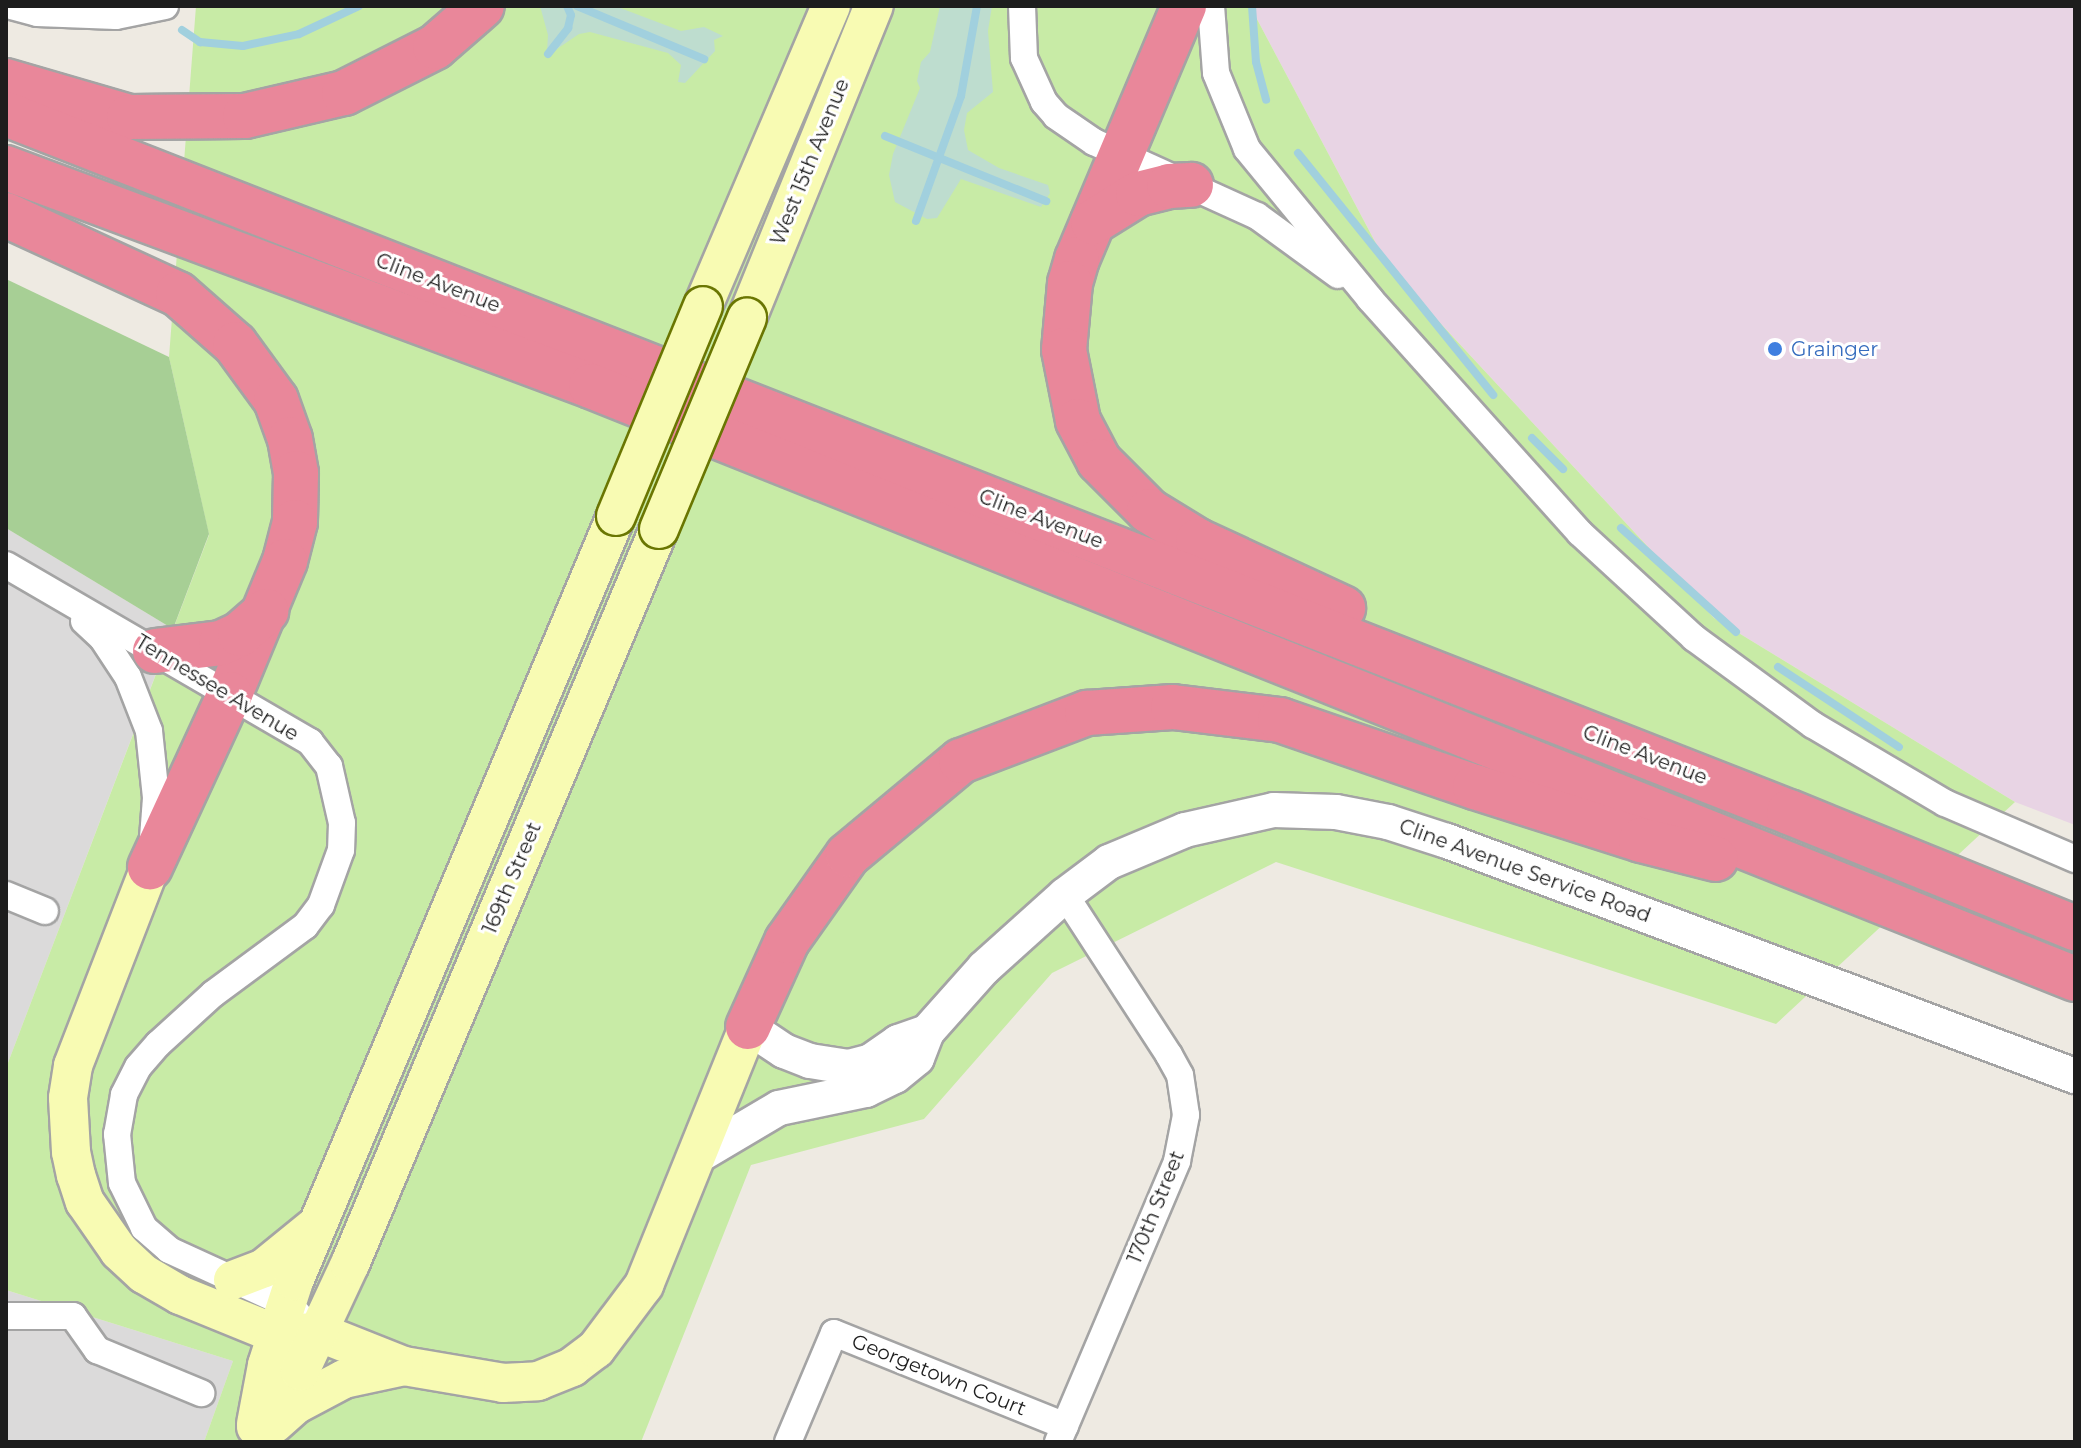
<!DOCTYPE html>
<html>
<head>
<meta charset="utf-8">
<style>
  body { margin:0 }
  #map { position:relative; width:2081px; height:1448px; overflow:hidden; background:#eeeae2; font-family:Montserrat,sans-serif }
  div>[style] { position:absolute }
  .residential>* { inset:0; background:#dbdada }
  .industrial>* { inset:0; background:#e8d4e4 }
  .grass>* { inset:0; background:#c8eba6 }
  .forest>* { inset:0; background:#a7cf95 }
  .wetland>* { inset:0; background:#beddcf }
  .stream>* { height:8px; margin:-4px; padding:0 4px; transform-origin:4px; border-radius:4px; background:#a1d0de }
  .roads { filter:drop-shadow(2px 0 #a4a4a4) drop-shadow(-2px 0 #a4a4a4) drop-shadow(0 2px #a4a4a4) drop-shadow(0 -2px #a4a4a4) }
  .minor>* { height:26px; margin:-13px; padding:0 13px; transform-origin:13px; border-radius:13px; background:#fff }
  .tertiary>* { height:34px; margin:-17px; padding:0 17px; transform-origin:17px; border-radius:17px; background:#fff }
  .secondary>* { height:38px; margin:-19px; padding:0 19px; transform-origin:19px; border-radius:19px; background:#f8fbb3 }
  .motorway>* { height:44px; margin:-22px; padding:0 22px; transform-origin:22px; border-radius:22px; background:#e9879a }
  .bridges { filter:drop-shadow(2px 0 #6a7602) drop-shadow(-2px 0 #6a7602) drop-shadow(0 2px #6a7602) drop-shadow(0 -2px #6a7602) }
  .secondary-bridge>* { height:38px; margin:-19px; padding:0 19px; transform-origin:19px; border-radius:19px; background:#f8fbb3 }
  .dots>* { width:22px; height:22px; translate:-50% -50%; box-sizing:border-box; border:4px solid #fff; border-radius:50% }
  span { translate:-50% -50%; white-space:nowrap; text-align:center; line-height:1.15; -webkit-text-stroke:6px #fff; paint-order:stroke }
  .street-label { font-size:20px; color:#1d1d1d }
  .shop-label { font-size:20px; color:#366cbe }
  .left { translate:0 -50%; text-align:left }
  .frame { position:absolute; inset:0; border:8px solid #1d1d1d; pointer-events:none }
</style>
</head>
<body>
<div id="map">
  <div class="residential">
    <div style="clip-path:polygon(6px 528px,173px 629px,6px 1068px)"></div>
    <div style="clip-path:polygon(6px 1290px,233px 1361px,204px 1442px,6px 1442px)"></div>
  </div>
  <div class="industrial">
    <div style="clip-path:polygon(1250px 6px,2075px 6px,2075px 825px,2015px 802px,1714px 618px,1389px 268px)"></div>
  </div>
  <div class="grass">
    <div style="clip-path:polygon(196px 6px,1250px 6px,1389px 268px,1714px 618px,2015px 802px,1776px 1024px,1276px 862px,1052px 973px,924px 1119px,751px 1165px,641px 1442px,204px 1442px,233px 1361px,6px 1290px,6px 1068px,209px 535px,169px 357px)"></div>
  </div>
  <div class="forest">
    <div style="clip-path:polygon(6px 279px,169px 357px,209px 534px,173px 629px,6px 528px)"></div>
  </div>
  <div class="wetland">
    <div style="clip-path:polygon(540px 6px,615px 6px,681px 31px,704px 27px,723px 36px,714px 40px,715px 51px,685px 83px,678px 82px,681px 65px,668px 53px,590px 32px,579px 34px,551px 53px,547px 51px,548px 35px)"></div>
    <div style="clip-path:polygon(940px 6px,992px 6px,988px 31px,993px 92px,967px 113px,964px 130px,968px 150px,999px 168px,1048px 185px,1050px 193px,1041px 207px,961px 179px,937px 218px,927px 219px,895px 202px,889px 175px,893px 154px,920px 88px,917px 81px,921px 62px,930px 52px)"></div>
  </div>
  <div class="stream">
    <div style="left:577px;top:6px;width:138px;rotate:22.7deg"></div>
    <div style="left:1252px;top:6px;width:56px;rotate:85.9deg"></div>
    <div style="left:1256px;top:62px;width:39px;rotate:75deg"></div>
    <div style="left:182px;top:30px;width:22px;rotate:34deg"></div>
    <div style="left:200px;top:42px;width:43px;rotate:5.3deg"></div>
    <div style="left:243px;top:46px;width:57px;rotate:-12.1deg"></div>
    <div style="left:299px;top:34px;width:66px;rotate:-25deg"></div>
    <div style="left:548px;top:54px;width:33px;rotate:-52deg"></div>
    <div style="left:568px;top:28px;width:13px;rotate:-77deg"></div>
    <div style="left:571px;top:15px;width:10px;rotate:-114deg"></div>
    <div style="left:885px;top:136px;width:174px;rotate:22deg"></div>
    <div style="left:1298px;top:153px;width:311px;rotate:51.1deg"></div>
    <div style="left:916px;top:221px;width:133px;rotate:-70.2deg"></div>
    <div style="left:961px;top:96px;width:91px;rotate:-79.9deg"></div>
    <div style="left:1532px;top:438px;width:44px;rotate:45deg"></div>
    <div style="left:1621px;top:528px;width:155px;rotate:42.1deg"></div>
    <div style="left:1778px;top:667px;width:145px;rotate:33.5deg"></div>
  </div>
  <div class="roads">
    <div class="minor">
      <div style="left:11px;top:6px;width:27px;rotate:15deg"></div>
      <div style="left:37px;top:13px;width:79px;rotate:2.2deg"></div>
      <div style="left:116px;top:16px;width:50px;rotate:-11.5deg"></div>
      <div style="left:1022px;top:6px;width:52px;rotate:87.8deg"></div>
      <div style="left:1024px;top:58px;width:48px;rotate:65.6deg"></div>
      <div style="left:1044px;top:102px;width:18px;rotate:49deg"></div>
      <div style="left:1056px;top:116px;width:46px;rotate:34.4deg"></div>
      <div style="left:1094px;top:142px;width:179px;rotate:24.4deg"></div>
      <div style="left:1257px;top:216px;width:100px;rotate:36.1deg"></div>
      <div style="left:1211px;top:6px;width:67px;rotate:85.7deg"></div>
      <div style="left:1216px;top:73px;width:82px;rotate:67.8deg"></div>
      <div style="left:1247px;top:149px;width:194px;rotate:50.6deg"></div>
      <div style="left:1370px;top:299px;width:314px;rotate:48.1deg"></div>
      <div style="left:1580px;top:533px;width:155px;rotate:42.6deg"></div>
      <div style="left:1694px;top:638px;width:147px;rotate:36.2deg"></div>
      <div style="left:1813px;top:725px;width:153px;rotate:30.6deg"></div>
      <div style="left:1945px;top:803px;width:142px;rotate:23.3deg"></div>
      <div style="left:6px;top:565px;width:352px;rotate:30.2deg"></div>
      <div style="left:310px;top:742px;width:31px;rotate:52deg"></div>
      <div style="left:329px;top:766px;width:58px;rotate:77.2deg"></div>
      <div style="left:342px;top:823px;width:27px;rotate:92deg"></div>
      <div style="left:341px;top:850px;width:59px;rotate:110deg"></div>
      <div style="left:321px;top:905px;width:26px;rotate:127deg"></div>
      <div style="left:305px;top:926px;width:114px;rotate:143.5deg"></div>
      <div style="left:213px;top:994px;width:74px;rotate:137.7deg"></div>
      <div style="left:158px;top:1044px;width:30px;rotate:131deg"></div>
      <div style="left:138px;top:1067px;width:31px;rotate:117deg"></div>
      <div style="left:124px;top:1095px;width:40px;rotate:100deg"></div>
      <div style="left:117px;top:1134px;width:49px;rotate:84.2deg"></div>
      <div style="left:122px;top:1183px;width:50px;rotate:63.9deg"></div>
      <div style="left:144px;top:1228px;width:33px;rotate:41deg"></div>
      <div style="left:169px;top:1250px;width:130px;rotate:24.6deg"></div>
      <div style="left:287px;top:1304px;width:15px;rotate:42deg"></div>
      <div style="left:84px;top:621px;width:26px;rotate:43deg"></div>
      <div style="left:103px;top:639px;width:45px;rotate:56.7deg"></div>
      <div style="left:128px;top:677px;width:58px;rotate:68.7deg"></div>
      <div style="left:149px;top:731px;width:67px;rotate:84deg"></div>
      <div style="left:156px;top:798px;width:40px;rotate:94.3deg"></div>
      <div style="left:6px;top:895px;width:42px;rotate:22.3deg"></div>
      <div style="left:6px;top:1316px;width:67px"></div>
      <div style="left:73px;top:1316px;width:42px;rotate:54.8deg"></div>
      <div style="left:97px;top:1350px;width:113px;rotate:22.5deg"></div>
      <div style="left:788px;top:1442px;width:118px;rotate:-67.1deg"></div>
      <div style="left:834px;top:1333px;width:249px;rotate:21.9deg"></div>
      <div style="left:1058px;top:1442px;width:305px;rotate:-67deg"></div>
      <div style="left:1177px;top:1161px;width:47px;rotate:-78.9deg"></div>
      <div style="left:1186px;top:1115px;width:40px;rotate:-98.5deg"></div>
      <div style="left:1180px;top:1075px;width:23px;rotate:-119deg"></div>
      <div style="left:1169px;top:1055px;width:191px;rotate:-123deg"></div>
    </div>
    <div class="tertiary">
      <div style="left:748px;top:1027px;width:43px;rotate:33.7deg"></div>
      <div style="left:784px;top:1051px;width:28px;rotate:21deg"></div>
      <div style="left:810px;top:1061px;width:39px;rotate:9deg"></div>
      <div style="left:849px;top:1067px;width:23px;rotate:-15deg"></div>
      <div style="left:871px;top:1061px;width:33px;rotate:-35deg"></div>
      <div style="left:898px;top:1042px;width:31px;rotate:-19deg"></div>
      <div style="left:696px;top:1157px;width:96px;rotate:-30.6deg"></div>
      <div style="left:779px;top:1108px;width:89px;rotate:-11.7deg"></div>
      <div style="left:866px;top:1090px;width:32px;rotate:-26deg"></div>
      <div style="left:895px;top:1076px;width:28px;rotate:-39deg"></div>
      <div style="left:917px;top:1058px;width:28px;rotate:-69deg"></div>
      <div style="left:927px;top:1032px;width:86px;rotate:-48.3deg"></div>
      <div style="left:984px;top:968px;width:109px;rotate:-42deg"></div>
      <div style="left:1065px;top:895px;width:55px;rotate:-36.9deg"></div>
      <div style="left:1109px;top:862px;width:82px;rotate:-22.8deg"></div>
      <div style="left:1185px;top:830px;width:91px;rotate:-12.7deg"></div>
      <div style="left:1274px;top:810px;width:62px;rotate:1.8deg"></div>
      <div style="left:1336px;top:812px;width:53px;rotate:10.9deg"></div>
      <div style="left:1388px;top:822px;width:62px;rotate:17.9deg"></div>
      <div style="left:1447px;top:841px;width:671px;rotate:20.52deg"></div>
    </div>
    <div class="secondary">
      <div style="left:703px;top:306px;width:326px;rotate:-66.9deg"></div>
      <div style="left:747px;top:318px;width:337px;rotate:-67.9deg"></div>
      <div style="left:150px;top:867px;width:213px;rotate:111.2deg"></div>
      <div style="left:73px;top:1066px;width:32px;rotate:99deg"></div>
      <div style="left:68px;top:1098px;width:54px;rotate:86.8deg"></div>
      <div style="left:71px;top:1152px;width:24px;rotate:78deg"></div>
      <div style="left:76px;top:1175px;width:28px;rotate:72deg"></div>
      <div style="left:85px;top:1202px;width:60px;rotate:55.2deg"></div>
      <div style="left:119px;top:1251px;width:34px;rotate:43deg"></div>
      <div style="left:144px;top:1274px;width:42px;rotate:30.3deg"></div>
      <div style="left:180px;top:1295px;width:104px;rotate:22.1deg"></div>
      <div style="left:276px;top:1334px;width:42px;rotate:-2.7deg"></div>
      <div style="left:318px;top:1332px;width:92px;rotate:21.6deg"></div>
      <div style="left:404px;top:1366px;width:100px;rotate:9.7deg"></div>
      <div style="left:503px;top:1383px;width:35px;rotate:-3deg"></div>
      <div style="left:538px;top:1381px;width:37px;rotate:-22deg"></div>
      <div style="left:572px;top:1367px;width:30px;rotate:-37deg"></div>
      <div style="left:596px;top:1349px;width:80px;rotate:-53.1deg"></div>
      <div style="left:644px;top:1285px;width:278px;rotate:-68deg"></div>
      <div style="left:233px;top:1280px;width:33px;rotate:-21deg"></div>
      <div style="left:264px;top:1268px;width:63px;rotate:-39.2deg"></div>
      <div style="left:256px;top:1424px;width:60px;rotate:-79.4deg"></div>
      <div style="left:267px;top:1365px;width:88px;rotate:-72.2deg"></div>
      <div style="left:294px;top:1281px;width:830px;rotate:-67.17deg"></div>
      <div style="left:274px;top:1424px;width:28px;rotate:-42deg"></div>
      <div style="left:295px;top:1405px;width:55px;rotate:-28deg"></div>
      <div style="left:344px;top:1379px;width:61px;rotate:-12.2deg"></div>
      <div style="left:256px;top:1427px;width:71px;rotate:-51.8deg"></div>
      <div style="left:300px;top:1371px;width:118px;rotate:-65deg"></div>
      <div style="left:350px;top:1264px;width:797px;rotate:-67.2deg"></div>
    </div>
    <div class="motorway">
      <div style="left:1184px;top:6px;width:275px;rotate:112.9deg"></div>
      <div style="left:1077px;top:259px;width:25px;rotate:106deg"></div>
      <div style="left:1070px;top:283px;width:67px;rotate:95.1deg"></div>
      <div style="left:1064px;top:350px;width:72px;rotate:78.8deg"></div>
      <div style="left:1078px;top:421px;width:45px;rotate:62.3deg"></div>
      <div style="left:1099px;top:461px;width:71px;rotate:45deg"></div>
      <div style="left:1149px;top:511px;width:57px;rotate:31.5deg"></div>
      <div style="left:1198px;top:541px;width:160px;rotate:24.8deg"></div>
      <div style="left:6px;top:81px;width:128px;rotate:16.3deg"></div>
      <div style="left:129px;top:117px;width:116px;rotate:-0.5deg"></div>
      <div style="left:245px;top:116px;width:102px;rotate:-13.1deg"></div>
      <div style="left:344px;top:93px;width:102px;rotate:-26.8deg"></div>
      <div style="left:435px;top:47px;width:62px;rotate:-41.1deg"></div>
      <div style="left:6px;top:114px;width:1915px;rotate:21.38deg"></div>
      <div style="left:1789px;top:812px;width:309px;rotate:22.1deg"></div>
      <div style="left:6px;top:168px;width:624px;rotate:20.44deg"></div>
      <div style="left:591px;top:386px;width:1598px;rotate:21.78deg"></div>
      <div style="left:6px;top:215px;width:189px;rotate:24.7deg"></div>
      <div style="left:178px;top:294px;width:76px;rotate:41.3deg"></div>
      <div style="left:235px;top:344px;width:69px;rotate:53.8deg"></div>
      <div style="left:276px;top:400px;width:41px;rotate:70.3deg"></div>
      <div style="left:290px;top:439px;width:35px;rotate:80deg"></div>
      <div style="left:296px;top:473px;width:49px;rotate:91.2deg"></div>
      <div style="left:295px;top:522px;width:40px;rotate:104.4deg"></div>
      <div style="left:285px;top:561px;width:144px;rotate:112.5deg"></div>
      <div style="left:230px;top:694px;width:191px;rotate:114.8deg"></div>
      <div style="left:1093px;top:222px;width:53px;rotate:-31.9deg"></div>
      <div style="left:1138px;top:194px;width:32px;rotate:-14deg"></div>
      <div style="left:1169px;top:186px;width:22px;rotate:-3deg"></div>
      <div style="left:155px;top:651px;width:66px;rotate:-6.9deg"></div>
      <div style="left:221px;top:643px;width:21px;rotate:-25deg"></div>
      <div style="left:240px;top:634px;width:35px;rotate:-41deg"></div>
      <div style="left:748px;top:1027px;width:94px;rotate:-65.6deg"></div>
      <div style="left:787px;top:941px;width:105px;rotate:-54.7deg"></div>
      <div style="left:848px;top:855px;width:147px;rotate:-39.8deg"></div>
      <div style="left:961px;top:761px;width:135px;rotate:-20.9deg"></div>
      <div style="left:1087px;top:713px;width:86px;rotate:-4deg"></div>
      <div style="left:1173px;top:707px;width:108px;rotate:6.9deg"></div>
      <div style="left:1280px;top:720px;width:206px;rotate:19deg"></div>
      <div style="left:1475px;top:787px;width:174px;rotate:17.7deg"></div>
      <div style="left:1641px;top:840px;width:77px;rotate:14.2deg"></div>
    </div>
  </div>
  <div class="bridges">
    <div class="secondary-bridge">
      <div style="left:616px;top:516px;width:227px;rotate:-67.5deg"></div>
      <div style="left:659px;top:529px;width:229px;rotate:-67.4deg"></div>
    </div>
  </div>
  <div class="dots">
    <div style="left:1775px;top:349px;background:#3f7fe0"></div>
  </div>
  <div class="street-label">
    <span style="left:810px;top:162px;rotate:-68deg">West 15th Avenue</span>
    <span style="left:438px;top:283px;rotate:21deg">Cline Avenue</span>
    <span style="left:1041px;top:519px;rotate:21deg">Cline Avenue</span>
    <span style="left:217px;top:688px;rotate:31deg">Tennessee Avenue</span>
    <span style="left:1645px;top:755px;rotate:21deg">Cline Avenue</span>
    <span style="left:1525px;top:871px;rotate:20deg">Cline Avenue Service Road</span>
    <span style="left:512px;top:878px;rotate:-67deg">169th Street</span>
    <span style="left:1156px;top:1207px;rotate:-68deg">170th Street</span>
    <span style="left:939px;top:1375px;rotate:22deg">Georgetown Court</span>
  </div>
  <div class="shop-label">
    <span class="left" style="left:1791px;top:349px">Grainger</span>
  </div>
  <div class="frame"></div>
</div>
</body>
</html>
